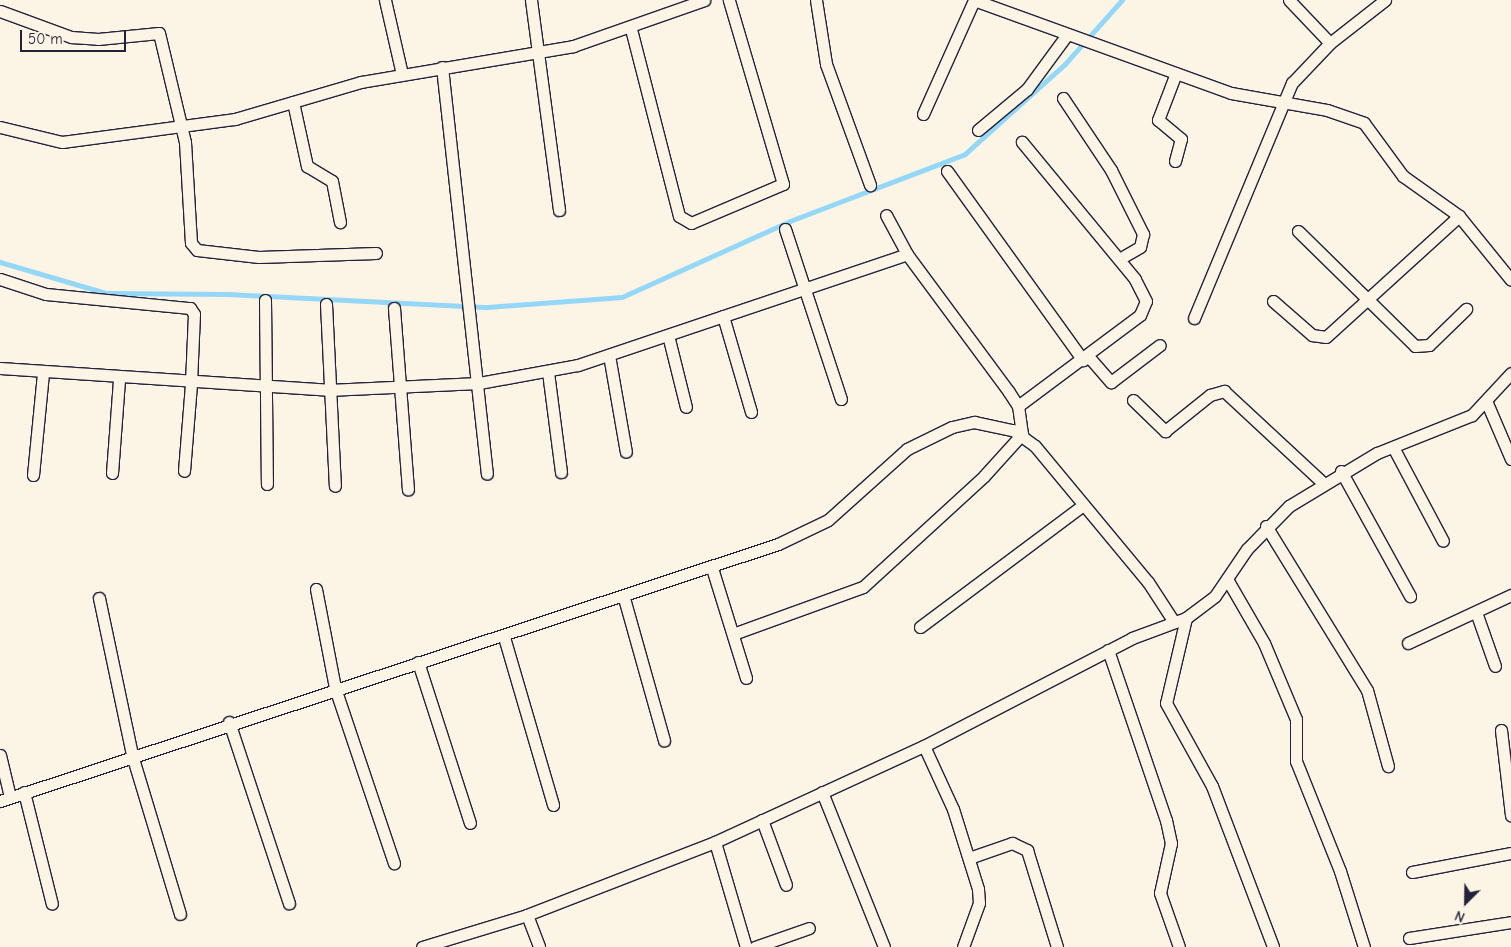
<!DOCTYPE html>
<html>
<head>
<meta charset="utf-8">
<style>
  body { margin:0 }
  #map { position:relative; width:1511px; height:947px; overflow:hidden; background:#fcf5e5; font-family:"Comic Neue",sans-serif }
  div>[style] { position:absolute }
  .stream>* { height:4.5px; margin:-2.25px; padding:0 2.25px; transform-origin:2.25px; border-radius:2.25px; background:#95d7f7 }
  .roads { filter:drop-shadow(1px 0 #22223b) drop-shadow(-1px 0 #22223b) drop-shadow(0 1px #22223b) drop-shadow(0 -1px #22223b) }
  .minor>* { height:11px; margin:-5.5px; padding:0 5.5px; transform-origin:5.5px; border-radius:5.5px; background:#fcf5e5 }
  span { translate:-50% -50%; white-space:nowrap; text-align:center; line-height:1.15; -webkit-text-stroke:4px #fcf5e5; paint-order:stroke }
  .north { position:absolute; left:1441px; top:877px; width:50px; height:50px; -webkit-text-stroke:4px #fcf5e5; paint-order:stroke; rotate:203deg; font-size:14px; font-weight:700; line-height:20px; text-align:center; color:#22223b }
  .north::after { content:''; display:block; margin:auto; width:18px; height:22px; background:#22223b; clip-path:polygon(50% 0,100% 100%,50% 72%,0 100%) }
  .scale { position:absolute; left:20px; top:30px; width:106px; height:22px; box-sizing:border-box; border:2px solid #22223b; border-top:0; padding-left:6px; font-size:15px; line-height:18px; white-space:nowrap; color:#22223b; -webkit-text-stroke:4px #fcf5e5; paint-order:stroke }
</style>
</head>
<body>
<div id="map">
  <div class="stream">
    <div style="left:0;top:262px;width:110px;rotate:16.3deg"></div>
    <div style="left:106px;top:293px;width:122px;rotate:0.5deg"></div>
    <div style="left:228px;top:294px;width:260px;rotate:2.9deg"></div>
    <div style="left:488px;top:307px;width:134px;rotate:-4.3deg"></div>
    <div style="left:622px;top:297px;width:184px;rotate:-24.3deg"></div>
    <div style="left:790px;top:221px;width:187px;rotate:-20.9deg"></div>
    <div style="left:965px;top:154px;width:135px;rotate:-42deg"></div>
    <div style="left:1065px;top:64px;width:86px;rotate:-48.3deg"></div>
  </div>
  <div class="roads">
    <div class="minor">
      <div style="left:385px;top:0;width:76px;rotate:77.1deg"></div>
      <div style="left:531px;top:0;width:212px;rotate:82.4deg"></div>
      <div style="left:816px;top:0;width:65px;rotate:81.1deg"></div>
      <div style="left:826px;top:64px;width:129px;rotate:70deg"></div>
      <div style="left:974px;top:0;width:273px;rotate:19.9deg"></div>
      <div style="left:1231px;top:93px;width:97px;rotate:10deg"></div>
      <div style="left:1327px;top:110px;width:39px;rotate:19deg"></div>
      <div style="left:1364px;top:123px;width:66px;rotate:53.7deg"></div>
      <div style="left:1403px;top:176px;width:69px;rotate:35.5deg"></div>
      <div style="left:1459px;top:216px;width:82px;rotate:50.9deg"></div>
      <div style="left:1289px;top:0;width:59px;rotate:46.4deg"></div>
      <div style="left:0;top:11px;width:76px;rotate:20.1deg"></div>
      <div style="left:71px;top:37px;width:27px;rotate:4deg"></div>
      <div style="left:98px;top:39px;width:61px;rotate:-5.6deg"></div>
      <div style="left:159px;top:33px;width:112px;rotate:76.6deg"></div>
      <div style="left:185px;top:142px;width:101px;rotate:86.6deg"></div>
      <div style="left:191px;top:243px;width:9px;rotate:49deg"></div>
      <div style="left:197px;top:250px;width:62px;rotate:6.4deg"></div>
      <div style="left:259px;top:257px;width:117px;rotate:-2deg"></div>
      <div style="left:631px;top:29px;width:193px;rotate:75.6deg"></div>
      <div style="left:679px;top:216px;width:14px;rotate:30deg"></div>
      <div style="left:691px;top:223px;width:100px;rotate:-23deg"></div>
      <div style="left:783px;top:184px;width:192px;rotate:-106.4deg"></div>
      <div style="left:442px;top:67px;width:409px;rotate:83.7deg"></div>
      <div style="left:1063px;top:98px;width:87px;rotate:56.3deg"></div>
      <div style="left:1111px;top:170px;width:72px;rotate:63.4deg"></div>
      <div style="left:1143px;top:234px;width:13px;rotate:103deg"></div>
      <div style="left:1140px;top:247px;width:24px;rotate:150deg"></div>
      <div style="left:293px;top:102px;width:66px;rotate:77.7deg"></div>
      <div style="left:307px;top:166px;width:29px;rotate:31deg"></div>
      <div style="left:332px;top:181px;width:42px;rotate:79deg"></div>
      <div style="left:923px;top:114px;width:125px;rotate:-65.9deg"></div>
      <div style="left:0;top:127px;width:64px;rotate:13.6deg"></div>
      <div style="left:62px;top:142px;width:175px;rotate:-7.6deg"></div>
      <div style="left:235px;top:119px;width:131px;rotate:-16.4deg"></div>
      <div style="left:361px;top:82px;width:215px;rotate:-9.6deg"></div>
      <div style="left:573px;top:46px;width:139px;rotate:-19.3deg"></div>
      <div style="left:978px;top:130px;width:64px;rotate:-39.9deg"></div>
      <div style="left:1027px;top:89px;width:66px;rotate:-53.7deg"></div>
      <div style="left:1175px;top:161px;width:23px;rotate:-75deg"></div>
      <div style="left:1181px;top:139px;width:30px;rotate:-140deg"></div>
      <div style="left:1158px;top:120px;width:50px;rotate:-69deg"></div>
      <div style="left:947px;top:171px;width:233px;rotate:54.3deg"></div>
      <div style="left:785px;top:229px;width:179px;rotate:71.8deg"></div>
      <div style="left:1298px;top:231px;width:164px;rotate:44.5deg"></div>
      <div style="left:1415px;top:346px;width:14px;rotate:-4deg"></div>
      <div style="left:1429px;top:345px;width:52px;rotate:-44.2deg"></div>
      <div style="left:0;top:279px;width:48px;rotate:18.1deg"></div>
      <div style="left:46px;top:294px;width:145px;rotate:5.6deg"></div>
      <div style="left:190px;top:308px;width:7px;rotate:56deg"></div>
      <div style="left:194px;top:314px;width:70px;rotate:92.5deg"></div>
      <div style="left:191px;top:384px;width:87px;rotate:94.6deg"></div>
      <div style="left:265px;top:300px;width:184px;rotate:89.4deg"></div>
      <div style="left:1273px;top:301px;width:52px;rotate:41.1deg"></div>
      <div style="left:1312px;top:335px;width:14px;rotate:8deg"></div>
      <div style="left:1326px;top:337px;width:180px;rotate:-42.3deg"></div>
      <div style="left:326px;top:304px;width:182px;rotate:87.2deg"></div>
      <div style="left:394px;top:308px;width:182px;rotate:85.6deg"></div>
      <div style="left:723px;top:316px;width:100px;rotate:73.7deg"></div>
      <div style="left:1194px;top:318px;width:255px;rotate:-67.4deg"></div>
      <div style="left:1292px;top:83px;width:55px;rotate:-46.5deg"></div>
      <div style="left:1330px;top:43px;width:70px;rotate:-38deg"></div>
      <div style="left:668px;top:335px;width:74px;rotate:76deg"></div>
      <div style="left:609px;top:355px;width:98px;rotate:80.1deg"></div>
      <div style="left:1088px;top:356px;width:35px;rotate:49deg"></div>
      <div style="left:1111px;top:382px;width:61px;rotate:-37.1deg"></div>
      <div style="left:0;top:368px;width:329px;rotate:3.8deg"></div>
      <div style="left:328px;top:390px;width:151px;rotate:-2.7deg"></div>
      <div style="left:479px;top:383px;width:101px;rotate:-10.3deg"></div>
      <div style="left:578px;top:365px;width:347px;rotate:-18.6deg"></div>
      <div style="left:548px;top:372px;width:101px;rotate:82.6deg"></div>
      <div style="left:1133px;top:400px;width:45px;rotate:44.1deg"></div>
      <div style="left:1165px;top:431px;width:58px;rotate:-38.7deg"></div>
      <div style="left:1210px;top:395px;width:15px;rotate:-16deg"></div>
      <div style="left:1224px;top:391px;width:135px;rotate:42.9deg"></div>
      <div style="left:1487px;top:403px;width:61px;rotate:66.8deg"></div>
      <div style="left:1018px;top:406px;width:152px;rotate:-36.7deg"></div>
      <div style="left:1140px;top:315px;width:15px;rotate:-67deg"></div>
      <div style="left:1146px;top:301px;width:25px;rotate:-117deg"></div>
      <div style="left:1135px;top:279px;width:178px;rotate:-129.5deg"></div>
      <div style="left:1393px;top:447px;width:106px;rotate:62deg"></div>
      <div style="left:1341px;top:471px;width:143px;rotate:61.1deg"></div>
      <div style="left:112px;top:473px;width:94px;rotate:-85.7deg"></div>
      <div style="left:33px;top:475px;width:102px;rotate:-84.4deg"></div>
      <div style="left:1266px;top:526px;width:193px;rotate:58.4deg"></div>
      <div style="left:1367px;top:690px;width:79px;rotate:74.6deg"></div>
      <div style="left:712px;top:568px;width:115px;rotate:72.8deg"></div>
      <div style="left:1227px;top:579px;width:74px;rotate:60deg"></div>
      <div style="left:1264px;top:643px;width:82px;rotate:67.2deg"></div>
      <div style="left:1296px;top:719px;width:42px;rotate:90deg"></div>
      <div style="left:1296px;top:761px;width:118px;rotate:68.2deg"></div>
      <div style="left:1340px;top:871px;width:80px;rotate:72.5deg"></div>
      <div style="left:316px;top:589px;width:101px;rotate:79.1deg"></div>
      <div style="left:335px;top:688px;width:185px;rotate:71.4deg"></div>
      <div style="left:99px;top:598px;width:160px;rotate:78.1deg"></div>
      <div style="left:132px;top:755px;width:166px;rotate:73.2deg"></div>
      <div style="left:624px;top:598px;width:148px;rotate:74.3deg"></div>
      <div style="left:1476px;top:612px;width:57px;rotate:70.6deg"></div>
      <div style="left:1186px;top:618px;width:87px;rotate:103.2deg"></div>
      <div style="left:1166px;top:703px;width:95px;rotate:61deg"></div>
      <div style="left:1212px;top:786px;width:172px;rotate:69.2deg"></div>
      <div style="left:920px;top:627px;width:204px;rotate:-36.8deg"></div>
      <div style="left:733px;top:634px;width:138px;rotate:-19.9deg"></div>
      <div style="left:863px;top:587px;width:164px;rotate:-42.5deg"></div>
      <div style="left:984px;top:476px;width:57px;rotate:-47.9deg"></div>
      <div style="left:1022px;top:434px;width:28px;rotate:-98deg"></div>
      <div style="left:1018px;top:406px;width:17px;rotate:-123deg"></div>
      <div style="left:1009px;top:392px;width:172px;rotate:-126.5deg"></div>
      <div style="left:907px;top:254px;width:44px;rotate:-118.3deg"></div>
      <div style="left:504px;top:637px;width:175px;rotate:73.7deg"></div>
      <div style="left:1408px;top:643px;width:114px;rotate:-25deg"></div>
      <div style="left:1108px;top:650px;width:180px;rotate:71.2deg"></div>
      <div style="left:1166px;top:820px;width:24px;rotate:78deg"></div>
      <div style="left:1171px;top:843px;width:51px;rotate:102.4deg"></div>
      <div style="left:1160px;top:893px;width:57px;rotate:70.6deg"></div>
      <div style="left:418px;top:662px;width:169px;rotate:72.1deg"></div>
      <div style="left:229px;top:722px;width:191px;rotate:71.7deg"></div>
      <div style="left:1501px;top:730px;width:86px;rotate:83.3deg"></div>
      <div style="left:924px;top:746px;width:69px;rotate:65.3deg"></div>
      <div style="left:953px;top:809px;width:84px;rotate:72.6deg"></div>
      <div style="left:978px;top:889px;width:14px;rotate:86deg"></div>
      <div style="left:979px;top:903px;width:47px;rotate:110deg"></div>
      <div style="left:0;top:755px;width:43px;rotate:76.6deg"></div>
      <div style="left:24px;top:792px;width:115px;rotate:76deg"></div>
      <div style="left:822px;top:792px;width:167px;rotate:68.2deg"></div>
      <div style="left:0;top:801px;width:819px;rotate:-18.28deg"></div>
      <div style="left:778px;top:544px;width:55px;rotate:-25.6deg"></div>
      <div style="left:828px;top:520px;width:106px;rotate:-41.9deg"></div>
      <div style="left:907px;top:449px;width:50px;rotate:-26.1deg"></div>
      <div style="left:952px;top:427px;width:23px;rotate:-13deg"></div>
      <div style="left:974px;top:422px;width:40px;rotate:12deg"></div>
      <div style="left:1013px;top:430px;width:27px;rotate:36deg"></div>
      <div style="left:1035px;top:446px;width:177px;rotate:50.3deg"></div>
      <div style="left:1148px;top:582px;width:48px;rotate:57deg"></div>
      <div style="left:762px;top:820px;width:69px;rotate:69.7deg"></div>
      <div style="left:715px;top:842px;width:109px;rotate:73.6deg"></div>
      <div style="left:969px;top:858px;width:46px;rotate:-19.2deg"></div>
      <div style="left:1012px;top:843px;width:17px;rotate:25deg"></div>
      <div style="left:1027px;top:850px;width:102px;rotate:72.8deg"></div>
      <div style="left:1412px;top:872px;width:101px;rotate:-10.9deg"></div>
      <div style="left:527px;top:915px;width:34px;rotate:69deg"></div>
      <div style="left:1409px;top:938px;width:103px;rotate:-8.9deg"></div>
      <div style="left:422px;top:947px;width:110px;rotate:-16.9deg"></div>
      <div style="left:527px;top:915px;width:202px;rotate:-21.2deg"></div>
      <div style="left:715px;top:842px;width:230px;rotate:-24.7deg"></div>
      <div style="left:924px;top:746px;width:234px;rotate:-27.4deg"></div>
      <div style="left:1132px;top:638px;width:58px;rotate:-20.3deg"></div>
      <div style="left:1186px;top:618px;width:36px;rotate:-37deg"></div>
      <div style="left:1215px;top:596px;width:57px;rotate:-55.8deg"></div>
      <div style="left:1247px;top:549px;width:60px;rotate:-45.7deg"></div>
      <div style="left:1289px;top:506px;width:103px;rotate:-31.1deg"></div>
      <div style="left:1377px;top:453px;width:102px;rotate:-21.8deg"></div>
      <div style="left:1472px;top:415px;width:57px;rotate:-47.1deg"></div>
      <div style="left:755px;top:947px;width:57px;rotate:-19.4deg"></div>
    </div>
  </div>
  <div class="north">N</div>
  <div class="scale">50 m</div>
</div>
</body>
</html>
